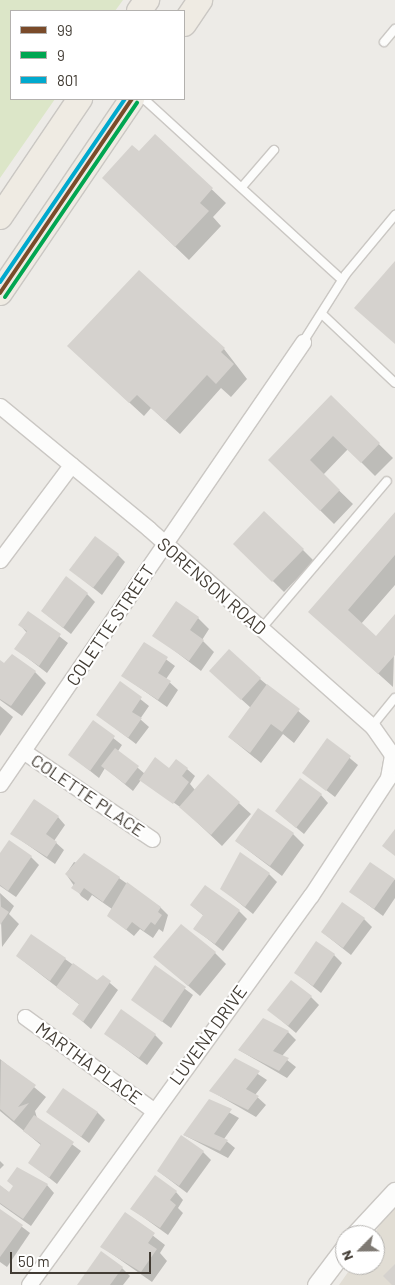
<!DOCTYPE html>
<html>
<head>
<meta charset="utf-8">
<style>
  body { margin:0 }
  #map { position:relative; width:395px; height:1285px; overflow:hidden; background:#edebe7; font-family:Barlow,sans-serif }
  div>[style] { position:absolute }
  .residential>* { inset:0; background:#e1ddd4 }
  .green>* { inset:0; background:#dce6c8 }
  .shadow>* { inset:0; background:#0003 }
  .building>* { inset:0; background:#d5d2ce }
  .roads { filter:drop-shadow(1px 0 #cac7c3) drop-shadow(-1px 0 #cac7c3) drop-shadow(0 1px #cac7c3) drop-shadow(0 -1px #cac7c3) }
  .service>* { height:8px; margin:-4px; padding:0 4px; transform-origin:4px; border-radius:4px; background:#fcfcfb }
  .minor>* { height:15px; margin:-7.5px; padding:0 7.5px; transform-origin:7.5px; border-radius:7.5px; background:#fcfcfb }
  .tertiary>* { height:19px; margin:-9.5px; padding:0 9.5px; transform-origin:9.5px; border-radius:9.5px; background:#fcfcfb }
  .primary>* { height:24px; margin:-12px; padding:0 12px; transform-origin:12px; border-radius:12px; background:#efebe3 }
  .bus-1>* { height:4px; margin:-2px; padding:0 2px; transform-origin:2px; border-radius:2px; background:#7a4b2a }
  .bus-2>* { height:4px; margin:-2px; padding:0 2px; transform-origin:2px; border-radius:2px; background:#00a651 }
  .bus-3>* { height:4px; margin:-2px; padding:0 2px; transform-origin:2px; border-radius:2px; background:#00a9ce }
  span { translate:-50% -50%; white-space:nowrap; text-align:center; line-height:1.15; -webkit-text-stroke:4.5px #fff; paint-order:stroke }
  .street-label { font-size:18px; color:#423c34 }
  .legend { position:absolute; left:10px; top:10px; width:175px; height:90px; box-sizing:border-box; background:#fff; border:1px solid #b3b1ae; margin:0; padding:6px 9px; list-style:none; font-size:15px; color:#423c34 }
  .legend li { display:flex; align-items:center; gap:10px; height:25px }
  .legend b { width:25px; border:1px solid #b3b1ae }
  .north { position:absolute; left:335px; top:1225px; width:50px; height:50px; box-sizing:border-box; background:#fff; border:1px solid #b3b1ae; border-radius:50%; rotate:247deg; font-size:14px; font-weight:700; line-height:20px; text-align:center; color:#423c34 }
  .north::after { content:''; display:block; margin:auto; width:18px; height:22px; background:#7e7973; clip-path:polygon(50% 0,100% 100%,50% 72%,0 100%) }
  .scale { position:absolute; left:10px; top:1252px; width:141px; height:22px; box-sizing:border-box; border:2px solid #423c34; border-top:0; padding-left:6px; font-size:15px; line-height:18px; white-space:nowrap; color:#423c34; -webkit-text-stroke:4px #fff; paint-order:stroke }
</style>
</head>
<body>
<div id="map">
  <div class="residential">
    <div style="clip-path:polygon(395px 1203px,395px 1285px,339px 1285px,353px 1265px,375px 1265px,373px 1235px)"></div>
  </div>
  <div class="green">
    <div style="clip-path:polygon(0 0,123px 0,115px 11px,11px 11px,11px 99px,55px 99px,0 178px)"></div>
  </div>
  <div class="shadow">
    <div style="clip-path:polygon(155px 135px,226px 203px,213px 217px,221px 226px,189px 260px,117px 191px)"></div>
    <div style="clip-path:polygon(139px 272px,224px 349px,247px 379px,231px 397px,221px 388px,180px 434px,151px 408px,144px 416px,82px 359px)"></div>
    <div style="clip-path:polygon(331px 397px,393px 458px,375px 476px,348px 449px,323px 475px,353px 504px,334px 524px,269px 460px)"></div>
    <div style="clip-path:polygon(395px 514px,395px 585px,361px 624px,376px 638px,395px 616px,393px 687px,310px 612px)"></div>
    <div style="clip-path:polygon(235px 544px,303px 550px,314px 561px,284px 592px)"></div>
    <div style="clip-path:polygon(118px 555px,125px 562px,102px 595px,71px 570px)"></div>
    <div style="clip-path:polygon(87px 594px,95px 602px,71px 634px,42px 611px)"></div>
    <div style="clip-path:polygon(28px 612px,68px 643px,47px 673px,16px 649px,27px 633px,20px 625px)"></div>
    <div style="clip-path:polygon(198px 618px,209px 629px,202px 640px,214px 652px,201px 671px,154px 635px)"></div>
    <div style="clip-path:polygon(144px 643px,175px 666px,166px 679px,178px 690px,167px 707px,123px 676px)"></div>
    <div style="clip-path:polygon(0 662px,35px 672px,46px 683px,22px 716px,0 700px)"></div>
    <div style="clip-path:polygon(219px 679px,260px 679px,310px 721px,294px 743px,283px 734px,261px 763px,229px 737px,251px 708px)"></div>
    <div style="clip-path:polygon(120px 683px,149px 706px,140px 719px,149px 727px,136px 744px,98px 715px)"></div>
    <div style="clip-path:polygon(0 706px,13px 717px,0 736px)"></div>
    <div style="clip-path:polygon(93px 722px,122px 745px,118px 751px,145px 774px,187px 769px,195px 776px,190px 784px,195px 790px,208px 775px,251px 814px,222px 846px,183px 809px,141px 780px,133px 791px,105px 768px,99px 778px,70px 755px)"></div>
    <div style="clip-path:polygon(328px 740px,358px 765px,335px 797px,304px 773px)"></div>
    <div style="clip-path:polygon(321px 795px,328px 803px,304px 834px,276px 811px)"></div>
    <div style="clip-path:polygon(58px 817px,65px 825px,54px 841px,64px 850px,55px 864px,12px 834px)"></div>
    <div style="clip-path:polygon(293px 834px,304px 845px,282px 876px,236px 841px)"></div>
    <div style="clip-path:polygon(0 855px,31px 857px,39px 865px,16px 897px,0 886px)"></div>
    <div style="clip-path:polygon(74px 862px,119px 878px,160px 907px,168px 915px,163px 932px,159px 929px,153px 938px,140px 929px,134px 936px,108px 915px,112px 909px,92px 895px,88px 901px,81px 896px,66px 874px)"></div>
    <div style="clip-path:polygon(370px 863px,395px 880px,395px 898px,383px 916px,351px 892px)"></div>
    <div style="clip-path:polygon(269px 874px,277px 882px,253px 914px,222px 889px)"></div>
    <div style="clip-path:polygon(0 893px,14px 906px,9px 914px,19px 924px,2px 947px)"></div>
    <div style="clip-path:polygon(191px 905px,239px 911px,247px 919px,223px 951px,195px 929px,204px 916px)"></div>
    <div style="clip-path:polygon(364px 919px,372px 927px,351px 955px,322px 932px)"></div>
    <div style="clip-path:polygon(215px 953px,226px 964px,200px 996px,155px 957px)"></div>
    <div style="clip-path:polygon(334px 955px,342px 963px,321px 993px,296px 973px)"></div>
    <div style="clip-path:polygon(17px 956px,65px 959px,97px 982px,103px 977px,118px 990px,91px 1029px,74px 1014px,80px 1005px)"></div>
    <div style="clip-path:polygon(156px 967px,193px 995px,171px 1028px,133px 1000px)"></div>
    <div style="clip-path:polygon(311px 997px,319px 1005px,296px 1033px,269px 1010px)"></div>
    <div style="clip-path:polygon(288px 1032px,296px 1040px,282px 1056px,296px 1067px,287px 1078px,239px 1050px)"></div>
    <div style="clip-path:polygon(105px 1033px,155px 1035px,163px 1043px,147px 1065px)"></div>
    <div style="clip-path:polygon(0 1059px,46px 1097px,35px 1111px,37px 1118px,81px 1151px,57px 1184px,30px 1163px,42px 1146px,0 1111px)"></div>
    <div style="clip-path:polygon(236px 1060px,267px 1080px,255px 1095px,266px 1105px,256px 1117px,211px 1091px)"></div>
    <div style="clip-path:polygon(209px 1101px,239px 1118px,224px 1139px,235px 1148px,228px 1158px,184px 1135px)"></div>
    <div style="clip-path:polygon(48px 1112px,97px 1112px,105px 1120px,89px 1143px)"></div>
    <div style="clip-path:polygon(203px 1152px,211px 1160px,187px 1193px,158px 1171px)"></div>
    <div style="clip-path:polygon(0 1161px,4px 1165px,0 1169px)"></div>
    <div style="clip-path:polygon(47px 1185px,54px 1193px,31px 1226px,0 1204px,0 1186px,10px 1193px)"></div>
    <div style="clip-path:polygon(176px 1192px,183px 1200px,178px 1208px,183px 1213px,168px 1235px,132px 1209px)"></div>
    <div style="clip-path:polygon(0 1210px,30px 1233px,7px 1267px,0 1262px)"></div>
    <div style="clip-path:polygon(125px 1214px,165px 1245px,160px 1253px,167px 1261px,152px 1282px,102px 1247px)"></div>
    <div style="clip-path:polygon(122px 1268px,130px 1276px,123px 1285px,78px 1285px)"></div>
  </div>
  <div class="building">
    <div style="clip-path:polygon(155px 134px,213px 188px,200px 203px,209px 211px,175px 247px,102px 178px,132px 145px,139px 151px)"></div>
    <div style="clip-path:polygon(395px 261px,395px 344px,354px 308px)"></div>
    <div style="clip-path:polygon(139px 270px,225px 348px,221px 352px,234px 364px,216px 384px,207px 375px,165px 421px,137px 395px,129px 403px,67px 346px)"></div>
    <div style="clip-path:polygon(331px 395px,380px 443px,361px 463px,333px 436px,310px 460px,340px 490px,320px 511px,268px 460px)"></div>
    <div style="clip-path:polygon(264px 511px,304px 549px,272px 582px,233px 544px)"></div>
    <div style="clip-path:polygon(395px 512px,395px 555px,348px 610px,376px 636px,395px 614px,395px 655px,378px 674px,308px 612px)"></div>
    <div style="clip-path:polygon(95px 536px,119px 554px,93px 588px,69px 570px)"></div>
    <div style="clip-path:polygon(66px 576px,88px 593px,63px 628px,41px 611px)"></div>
    <div style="clip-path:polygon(176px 601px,199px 617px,190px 630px,204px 640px,189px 661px,152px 636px)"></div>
    <div style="clip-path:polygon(28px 611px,61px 634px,39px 666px,14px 649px,27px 631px,18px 625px)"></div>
    <div style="clip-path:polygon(144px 642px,168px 657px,158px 673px,171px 681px,158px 700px,121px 676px)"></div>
    <div style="clip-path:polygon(229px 649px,261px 678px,241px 700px,209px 671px)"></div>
    <div style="clip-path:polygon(12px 654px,36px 671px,11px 706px,0 699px,0 660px,4px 663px)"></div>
    <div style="clip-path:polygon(120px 681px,142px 697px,132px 712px,142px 718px,128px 738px,96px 715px)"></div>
    <div style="clip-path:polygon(267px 684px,300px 709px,282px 732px,271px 724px,250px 753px,228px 737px)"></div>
    <div style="clip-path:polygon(93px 720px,115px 736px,90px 771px,68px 755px)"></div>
    <div style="clip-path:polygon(327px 738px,351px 756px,326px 791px,302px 773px)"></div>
    <div style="clip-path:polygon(115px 748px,139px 766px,125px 784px,101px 766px)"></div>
    <div style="clip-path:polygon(155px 757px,169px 768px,176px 759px,188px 768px,182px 776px,189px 782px,173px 804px,139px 780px)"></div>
    <div style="clip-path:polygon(208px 774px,240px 802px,211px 835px,179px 807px)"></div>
    <div style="clip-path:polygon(300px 778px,322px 794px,296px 828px,275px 811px)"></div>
    <div style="clip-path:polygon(34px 799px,59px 816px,46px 834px,57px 842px,47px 857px,10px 834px)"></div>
    <div style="clip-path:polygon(258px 808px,294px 833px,270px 866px,235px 841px)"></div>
    <div style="clip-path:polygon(395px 829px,395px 856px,382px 846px)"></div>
    <div style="clip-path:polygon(9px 840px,32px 856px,8px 891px,0 885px,0 853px)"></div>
    <div style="clip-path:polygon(240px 852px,270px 873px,245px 907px,220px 889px)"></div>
    <div style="clip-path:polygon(84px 853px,120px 877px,103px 902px,84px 888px,80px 894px,71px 888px,75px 883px,65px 874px)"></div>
    <div style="clip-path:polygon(370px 862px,395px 879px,374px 909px,349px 892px)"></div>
    <div style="clip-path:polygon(127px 882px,161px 907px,158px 912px,162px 915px,155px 925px,151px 922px,144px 931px,132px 922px,126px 930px,107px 916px)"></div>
    <div style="clip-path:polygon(205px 885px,240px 910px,215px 944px,193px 929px,203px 915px,190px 905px)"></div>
    <div style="clip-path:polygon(342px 902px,365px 918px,343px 948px,321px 932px)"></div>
    <div style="clip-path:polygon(0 906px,9px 912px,0 925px)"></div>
    <div style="clip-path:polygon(181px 924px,216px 952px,188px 986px,153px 957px)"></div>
    <div style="clip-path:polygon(31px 934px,66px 958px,50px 981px,16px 956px)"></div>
    <div style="clip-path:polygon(316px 941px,335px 954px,313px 986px,294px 973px)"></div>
    <div style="clip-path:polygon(73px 963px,97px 980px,103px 975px,111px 981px,83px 1022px,72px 1014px,79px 1004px,56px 987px)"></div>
    <div style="clip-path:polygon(155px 965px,186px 987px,162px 1022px,131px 1000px)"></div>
    <div style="clip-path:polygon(291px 980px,312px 996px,288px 1026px,267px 1010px)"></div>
    <div style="clip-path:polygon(121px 1009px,156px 1034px,139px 1058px,104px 1034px)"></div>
    <div style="clip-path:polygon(263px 1018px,289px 1031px,273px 1051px,289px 1058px,279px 1071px,238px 1050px)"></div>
    <div style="clip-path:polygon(235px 1058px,260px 1071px,246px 1089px,259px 1096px,248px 1110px,209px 1091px)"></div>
    <div style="clip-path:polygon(1px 1060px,36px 1085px,18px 1107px,29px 1103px,14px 1121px,0 1109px)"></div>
    <div style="clip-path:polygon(63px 1088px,98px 1112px,81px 1137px,46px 1112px)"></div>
    <div style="clip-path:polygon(209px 1099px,232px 1109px,214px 1134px,228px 1140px,220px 1151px,183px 1135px)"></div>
    <div style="clip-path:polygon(34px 1115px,74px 1142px,49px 1178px,28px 1163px,41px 1144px,23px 1131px)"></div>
    <div style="clip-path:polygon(181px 1135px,204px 1151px,179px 1186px,157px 1171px)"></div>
    <div style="clip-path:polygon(17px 1167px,48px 1184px,23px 1219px,0 1203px,0 1185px,9px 1192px,13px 1186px,7px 1181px)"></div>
    <div style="clip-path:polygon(155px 1175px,177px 1191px,170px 1200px,176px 1205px,160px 1228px,130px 1209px)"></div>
    <div style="clip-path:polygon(0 1209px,23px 1225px,0 1257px)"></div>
    <div style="clip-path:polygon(125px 1212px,155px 1233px,148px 1243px,157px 1249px,141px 1272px,100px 1247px)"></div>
    <div style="clip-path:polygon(101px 1251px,123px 1267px,110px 1285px,77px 1285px)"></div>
    <div style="clip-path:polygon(395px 1264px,395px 1285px,392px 1285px,383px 1276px)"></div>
  </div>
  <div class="roads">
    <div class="service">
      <div style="left:384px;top:42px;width:17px;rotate:-50deg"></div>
      <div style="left:144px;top:99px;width:268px;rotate:42.4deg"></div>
      <div style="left:242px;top:187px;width:49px;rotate:-49.1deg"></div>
      <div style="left:322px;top:314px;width:100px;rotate:43.4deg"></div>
      <div style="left:303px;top:342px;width:80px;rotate:-57.7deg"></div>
      <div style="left:346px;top:274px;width:77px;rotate:-50.3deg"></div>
      <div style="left:261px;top:629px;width:194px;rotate:-49.6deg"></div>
      <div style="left:372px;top:726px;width:36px;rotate:-51deg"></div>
    </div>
    <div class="minor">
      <div style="left:0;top:406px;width:193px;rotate:39.5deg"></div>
      <div style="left:149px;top:529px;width:298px;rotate:41.5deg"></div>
      <div style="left:372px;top:726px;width:35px;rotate:55deg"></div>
      <div style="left:392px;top:755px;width:23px;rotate:100deg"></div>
      <div style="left:388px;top:778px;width:140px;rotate:123.3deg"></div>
      <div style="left:311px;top:895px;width:481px;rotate:125.9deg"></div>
      <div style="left:0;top:560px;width:119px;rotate:-53.2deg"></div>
      <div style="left:23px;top:751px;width:156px;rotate:34.3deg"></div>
      <div style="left:0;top:784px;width:536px;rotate:-55.57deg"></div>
      <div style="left:25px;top:1017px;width:158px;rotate:36deg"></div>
    </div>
    <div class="tertiary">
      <div style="left:355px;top:1235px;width:59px;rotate:-47.1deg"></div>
      <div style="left:317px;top:1285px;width:46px;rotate:-52.9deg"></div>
    </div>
    <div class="primary">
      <div style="left:139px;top:11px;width:14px;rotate:-54deg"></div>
      <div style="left:184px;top:24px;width:29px;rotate:-56deg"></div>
      <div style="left:0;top:217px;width:143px;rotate:-55.9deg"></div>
      <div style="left:0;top:293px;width:235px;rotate:-55.8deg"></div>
    </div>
  </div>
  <div class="bus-1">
    <div style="left:0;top:293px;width:235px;rotate:-55.8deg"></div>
  </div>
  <div class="bus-2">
    <div style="left:5px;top:297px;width:235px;rotate:-55.8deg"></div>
  </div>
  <div class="bus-3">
    <div style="left:0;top:282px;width:222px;rotate:-55.7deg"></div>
  </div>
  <div class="street-label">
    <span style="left:212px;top:586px;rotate:41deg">SORENSON ROAD</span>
    <span style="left:110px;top:625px;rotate:-56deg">COLETTE STREET</span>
    <span style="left:88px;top:795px;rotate:34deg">COLETTE PLACE</span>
    <span style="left:208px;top:1035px;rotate:-54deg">LUVENA DRIVE</span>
    <span style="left:89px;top:1063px;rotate:36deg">MARTHA PLACE</span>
  </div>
  <ul class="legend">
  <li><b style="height:6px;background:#7a4b2a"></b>99</li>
  <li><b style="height:6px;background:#00a651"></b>9</li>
  <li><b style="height:6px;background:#00a9ce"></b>801</li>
  </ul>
  <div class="north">N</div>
  <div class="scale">50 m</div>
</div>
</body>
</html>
